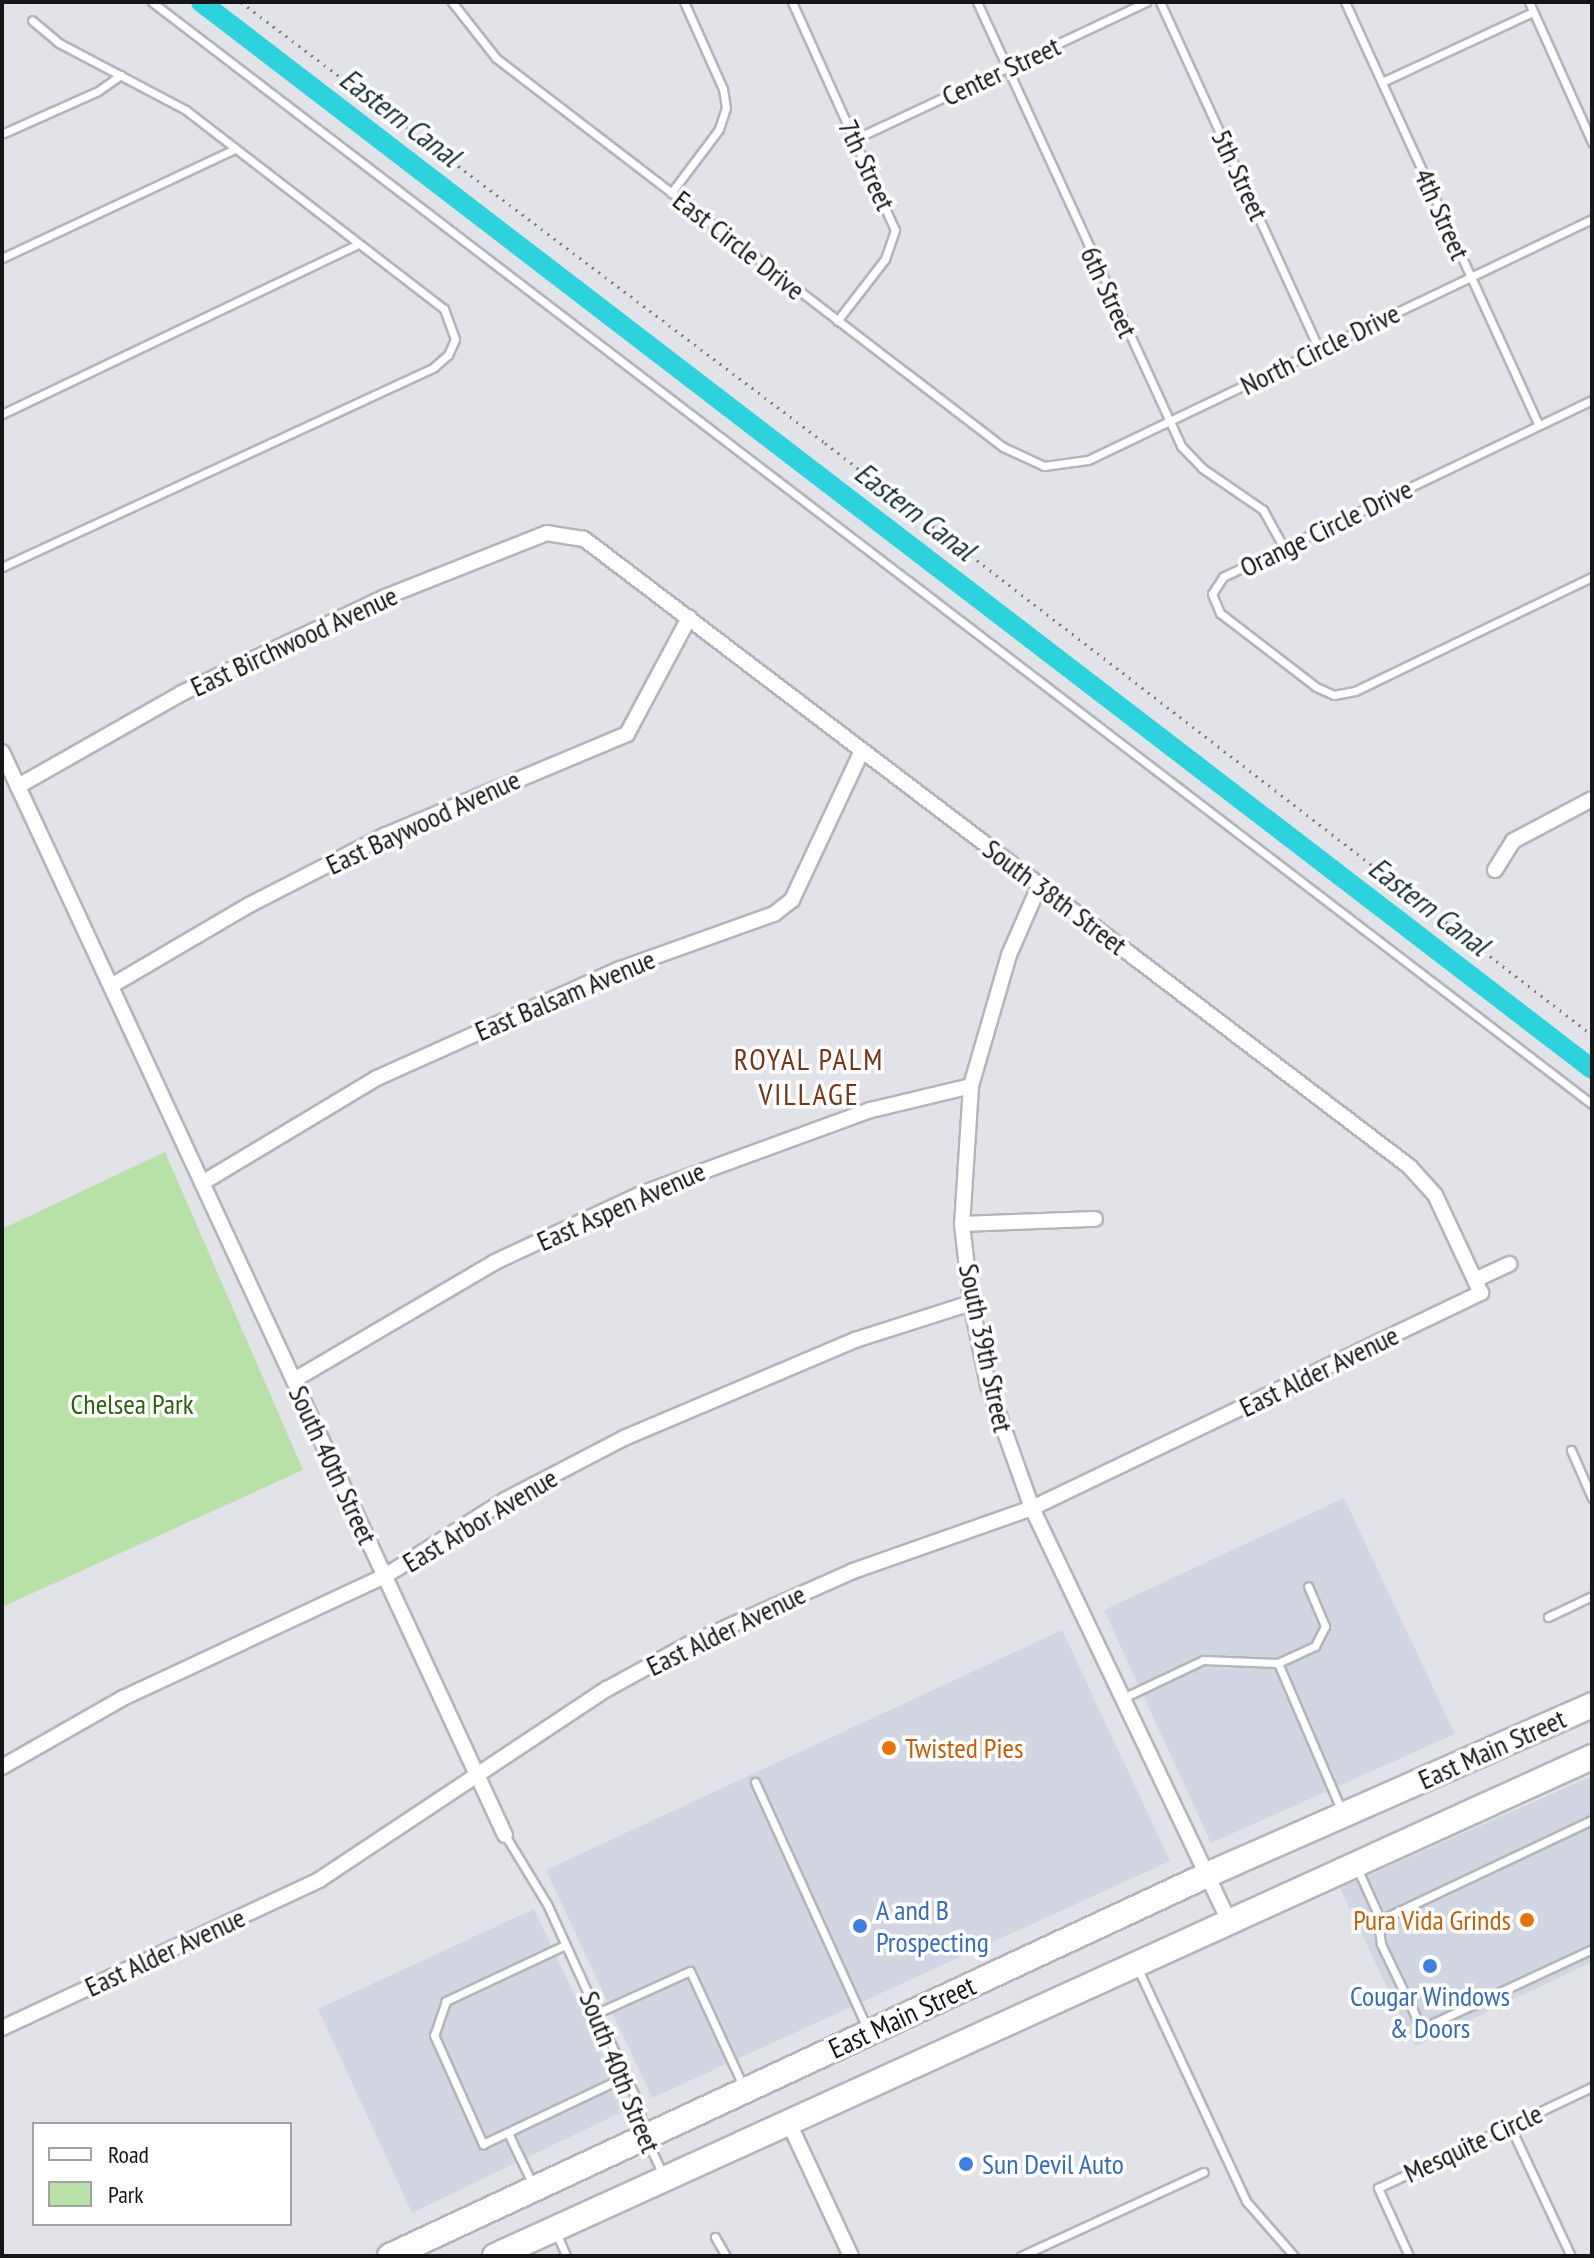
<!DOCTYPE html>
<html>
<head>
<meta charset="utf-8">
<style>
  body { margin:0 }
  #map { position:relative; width:1594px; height:2258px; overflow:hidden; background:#e1e3e9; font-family:"PT Sans Narrow",sans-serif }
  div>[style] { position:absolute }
  .built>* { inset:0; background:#d1d6e2 }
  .green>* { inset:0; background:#b7e1a6 }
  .canal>* { height:20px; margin:-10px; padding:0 10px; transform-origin:10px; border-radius:10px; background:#2cd3dc }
  .path>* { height:3px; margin-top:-1.5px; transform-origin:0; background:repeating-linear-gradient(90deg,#7f8084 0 2px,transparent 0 8px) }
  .roads { filter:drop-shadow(2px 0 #b3b5bb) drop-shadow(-2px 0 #b3b5bb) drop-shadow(0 2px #b3b5bb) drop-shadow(0 -2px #b3b5bb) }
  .service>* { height:7px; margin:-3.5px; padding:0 3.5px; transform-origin:3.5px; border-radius:3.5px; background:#fff }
  .minor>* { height:14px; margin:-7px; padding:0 7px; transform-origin:7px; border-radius:7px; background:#fff }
  .primary>* { height:24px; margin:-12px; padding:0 12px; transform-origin:12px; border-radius:12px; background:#fff }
  .dots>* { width:22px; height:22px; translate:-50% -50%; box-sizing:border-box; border:4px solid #fff; border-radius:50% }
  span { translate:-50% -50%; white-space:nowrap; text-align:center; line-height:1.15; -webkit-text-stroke:7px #fff; paint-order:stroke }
  .street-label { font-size:28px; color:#151618 }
  .park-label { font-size:28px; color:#2e630d }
  .food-label { font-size:28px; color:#c56008 }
  .left { translate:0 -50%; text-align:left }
  .right { translate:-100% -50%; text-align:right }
  .shop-label { font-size:28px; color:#366cbe }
  .water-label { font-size:30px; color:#173032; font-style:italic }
  .neighbourhood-label { font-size:30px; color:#773619; letter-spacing:2px }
  .frame { position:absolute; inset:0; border:4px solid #151618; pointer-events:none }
  .legend { position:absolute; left:32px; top:2122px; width:260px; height:104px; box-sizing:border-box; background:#fff; border:2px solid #a1a2a3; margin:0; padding:10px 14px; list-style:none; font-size:24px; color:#151618 }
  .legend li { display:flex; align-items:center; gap:16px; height:40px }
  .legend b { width:40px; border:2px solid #a1a2a3 }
</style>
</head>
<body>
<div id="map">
  <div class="built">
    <div style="clip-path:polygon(1344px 1498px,1455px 1734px,1211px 1843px,1104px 1610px)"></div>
    <div style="clip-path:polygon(1062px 1630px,1170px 1861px,652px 2098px,546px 1870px)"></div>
    <div style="clip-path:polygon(1592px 1776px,1592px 1962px,1415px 2046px,1340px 1888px)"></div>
    <div style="clip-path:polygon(534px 1909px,628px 2109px,412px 2213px,318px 2009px)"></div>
  </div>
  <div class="green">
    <div style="clip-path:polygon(165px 1152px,303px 1470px,2px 1607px,2px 1229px)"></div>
  </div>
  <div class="canal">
    <div style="left:201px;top:2px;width:1753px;rotate:37.49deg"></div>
  </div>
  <div class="path">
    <div style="left:241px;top:2px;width:732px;rotate:37.06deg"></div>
    <div style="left:825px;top:443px;width:969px;rotate:37.66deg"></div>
  </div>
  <div class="roads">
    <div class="service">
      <div style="left:152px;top:2px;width:1813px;rotate:37.43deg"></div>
      <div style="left:452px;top:2px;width:71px;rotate:51.8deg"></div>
      <div style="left:496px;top:58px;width:639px;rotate:37.5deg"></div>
      <div style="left:1003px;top:447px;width:45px;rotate:24.9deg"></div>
      <div style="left:1044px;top:466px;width:44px;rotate:-7.8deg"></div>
      <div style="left:1088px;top:460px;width:559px;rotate:-25.56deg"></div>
      <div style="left:792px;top:2px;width:250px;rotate:65.7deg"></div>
      <div style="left:895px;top:230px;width:31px;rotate:109deg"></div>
      <div style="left:885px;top:259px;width:78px;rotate:127.7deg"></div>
      <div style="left:977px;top:2px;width:489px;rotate:65.3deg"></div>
      <div style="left:1181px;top:446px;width:30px;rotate:46deg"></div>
      <div style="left:1202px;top:468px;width:74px;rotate:34.5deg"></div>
      <div style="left:1263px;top:510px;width:43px;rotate:61.1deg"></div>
      <div style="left:1160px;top:2px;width:382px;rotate:65.4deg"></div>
      <div style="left:1345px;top:2px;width:465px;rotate:65.4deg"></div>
      <div style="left:1529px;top:2px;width:154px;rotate:65.8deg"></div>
      <div style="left:1382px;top:82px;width:166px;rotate:-24.9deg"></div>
      <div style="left:4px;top:133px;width:103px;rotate:-24.1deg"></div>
      <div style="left:98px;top:91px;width:28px;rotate:-35deg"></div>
      <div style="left:855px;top:139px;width:322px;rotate:-25.2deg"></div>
      <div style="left:671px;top:193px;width:80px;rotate:-53.1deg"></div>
      <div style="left:719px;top:129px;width:22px;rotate:-72deg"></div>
      <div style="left:726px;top:108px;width:19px;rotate:-99deg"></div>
      <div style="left:723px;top:89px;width:95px;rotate:-114.1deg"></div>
      <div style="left:2px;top:258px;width:255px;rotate:-25.1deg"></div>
      <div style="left:1592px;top:400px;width:409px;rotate:154.4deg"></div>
      <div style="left:1223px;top:577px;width:20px;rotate:123deg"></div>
      <div style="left:1212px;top:594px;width:21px;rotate:67deg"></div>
      <div style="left:1220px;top:613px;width:121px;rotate:37.6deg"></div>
      <div style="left:1316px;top:687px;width:20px;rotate:24deg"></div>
      <div style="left:1334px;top:695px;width:21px;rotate:-11deg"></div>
      <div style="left:1355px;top:691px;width:263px;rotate:-25.7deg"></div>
      <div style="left:2px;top:414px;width:395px;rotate:-25.5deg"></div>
      <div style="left:2px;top:567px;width:476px;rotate:-24.8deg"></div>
      <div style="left:434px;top:367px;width:18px;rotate:-41deg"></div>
      <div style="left:448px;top:355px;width:17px;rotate:-66deg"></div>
      <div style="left:455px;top:339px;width:32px;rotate:-110deg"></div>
      <div style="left:444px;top:309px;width:326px;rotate:-142.4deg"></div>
      <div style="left:186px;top:110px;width:144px;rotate:-152.2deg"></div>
      <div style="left:59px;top:43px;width:35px;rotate:-140deg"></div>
      <div style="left:1571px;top:1450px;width:52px;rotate:66.4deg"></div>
      <div style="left:1548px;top:1617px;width:49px;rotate:-25.5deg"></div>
      <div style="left:1278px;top:1663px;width:159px;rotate:66.7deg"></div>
      <div style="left:1123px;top:1698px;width:89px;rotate:-25.4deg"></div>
      <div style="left:1203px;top:1660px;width:75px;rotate:2.3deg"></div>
      <div style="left:1278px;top:1663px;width:41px;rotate:-24.7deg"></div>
      <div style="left:1315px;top:1646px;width:22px;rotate:-63deg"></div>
      <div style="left:1325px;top:1626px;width:43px;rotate:-113deg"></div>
      <div style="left:755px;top:1782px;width:273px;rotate:65.5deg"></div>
      <div style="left:505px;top:1835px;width:81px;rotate:58.7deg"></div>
      <div style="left:547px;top:1904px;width:219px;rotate:65.4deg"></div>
      <div style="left:638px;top:2103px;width:34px;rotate:78deg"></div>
      <div style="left:645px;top:2136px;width:43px;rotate:65.2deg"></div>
      <div style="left:1357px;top:1868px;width:48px;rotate:65.6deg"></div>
      <div style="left:1377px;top:1912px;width:32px;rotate:83deg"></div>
      <div style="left:1381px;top:1944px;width:83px;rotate:64.4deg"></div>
      <div style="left:1417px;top:2019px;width:12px;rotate:35deg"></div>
      <div style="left:1427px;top:2026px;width:182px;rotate:-25deg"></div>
      <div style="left:1378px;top:1921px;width:237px;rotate:-25.3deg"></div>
      <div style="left:565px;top:1945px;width:132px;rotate:154.8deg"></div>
      <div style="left:446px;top:2001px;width:36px;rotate:109deg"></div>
      <div style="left:434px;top:2035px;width:120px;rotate:65.8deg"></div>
      <div style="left:483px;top:2144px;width:158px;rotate:-25.4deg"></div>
      <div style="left:1137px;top:1967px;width:258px;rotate:65deg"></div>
      <div style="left:1246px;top:2201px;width:73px;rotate:48.9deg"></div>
      <div style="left:597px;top:2013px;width:102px;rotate:-24.3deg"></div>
      <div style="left:690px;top:1971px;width:129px;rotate:65.2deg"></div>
      <div style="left:1510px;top:2126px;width:144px;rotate:64.9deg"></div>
      <div style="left:508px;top:2133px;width:58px;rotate:64.3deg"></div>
      <div style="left:556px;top:2232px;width:26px;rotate:67deg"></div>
      <div style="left:715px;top:2237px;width:22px;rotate:60deg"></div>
      <div style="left:1021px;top:2256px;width:201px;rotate:-24.7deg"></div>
      <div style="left:1409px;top:2256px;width:75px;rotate:-114.5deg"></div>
      <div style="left:1378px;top:2188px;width:237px;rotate:-25.3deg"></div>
    </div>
    <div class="minor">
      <div style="left:2px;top:752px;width:1194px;rotate:65.09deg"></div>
      <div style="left:1495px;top:870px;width:34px;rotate:-58deg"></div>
      <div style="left:1513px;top:841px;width:89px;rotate:-28deg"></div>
      <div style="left:1040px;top:884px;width:77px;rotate:113.6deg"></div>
      <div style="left:1009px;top:955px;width:136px;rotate:106.2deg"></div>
      <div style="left:971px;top:1086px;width:138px;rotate:93.7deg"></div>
      <div style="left:962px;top:1224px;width:80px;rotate:83.5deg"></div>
      <div style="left:971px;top:1303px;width:84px;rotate:78.3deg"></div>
      <div style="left:988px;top:1385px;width:131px;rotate:70.3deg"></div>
      <div style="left:1032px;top:1508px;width:455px;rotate:64.5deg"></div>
      <div style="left:111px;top:986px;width:160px;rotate:-30.4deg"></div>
      <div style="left:249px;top:905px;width:154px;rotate:-27.1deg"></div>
      <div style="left:386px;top:835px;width:261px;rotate:-22.7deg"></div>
      <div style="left:627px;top:734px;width:132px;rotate:-61.9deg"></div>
      <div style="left:202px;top:1183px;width:204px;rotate:-31deg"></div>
      <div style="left:377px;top:1078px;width:266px;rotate:-24.2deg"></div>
      <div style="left:620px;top:969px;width:164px;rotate:-19.7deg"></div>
      <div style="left:774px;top:914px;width:23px;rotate:-38deg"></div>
      <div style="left:792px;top:900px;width:162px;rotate:-64.9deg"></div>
      <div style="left:962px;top:1224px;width:133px;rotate:-2.2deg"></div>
      <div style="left:1475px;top:1280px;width:38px;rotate:-25deg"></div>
      <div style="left:294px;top:1380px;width:233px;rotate:-30.4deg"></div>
      <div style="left:495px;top:1262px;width:161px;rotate:-25deg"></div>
      <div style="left:641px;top:1194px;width:245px;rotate:-20.1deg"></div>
      <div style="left:871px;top:1110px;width:103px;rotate:-13.5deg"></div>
      <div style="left:2px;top:1767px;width:139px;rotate:-29.7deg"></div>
      <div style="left:123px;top:1698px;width:289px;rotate:-25deg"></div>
      <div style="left:385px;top:1576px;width:142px;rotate:-32.3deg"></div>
      <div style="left:505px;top:1500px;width:134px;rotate:-27.5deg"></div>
      <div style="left:624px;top:1438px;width:251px;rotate:-23deg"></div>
      <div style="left:855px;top:1340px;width:122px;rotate:-17.7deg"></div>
      <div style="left:2px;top:2028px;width:350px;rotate:-25deg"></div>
      <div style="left:319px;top:1880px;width:346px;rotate:-33.6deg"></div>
      <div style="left:607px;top:1689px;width:91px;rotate:-28.8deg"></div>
      <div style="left:687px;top:1645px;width:182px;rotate:-24deg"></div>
      <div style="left:853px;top:1571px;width:190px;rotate:-19.4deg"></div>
      <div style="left:1032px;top:1508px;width:498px;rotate:-25.6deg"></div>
      <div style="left:1481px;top:1293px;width:108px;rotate:-115.1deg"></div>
      <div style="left:1435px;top:1195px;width:38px;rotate:-132deg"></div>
      <div style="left:1410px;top:1167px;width:1038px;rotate:-142.75deg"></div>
      <div style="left:584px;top:539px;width:37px;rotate:-171deg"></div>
      <div style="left:547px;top:533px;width:174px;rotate:158.4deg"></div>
      <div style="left:385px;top:597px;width:225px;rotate:154.7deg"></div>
      <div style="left:182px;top:693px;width:189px;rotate:150.4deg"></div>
      <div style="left:788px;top:2121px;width:149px;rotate:65deg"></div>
    </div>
    <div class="primary">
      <div style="left:390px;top:2256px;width:901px;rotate:-25deg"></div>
      <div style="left:1207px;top:1875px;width:421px;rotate:-23.8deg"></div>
      <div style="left:495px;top:2256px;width:1205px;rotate:-24.46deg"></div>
    </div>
  </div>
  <div class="dots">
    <div style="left:889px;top:1748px;background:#e8710a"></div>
    <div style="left:1527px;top:1920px;background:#e8710a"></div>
    <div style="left:860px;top:1926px;background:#3f7fe0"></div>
    <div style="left:1430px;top:1966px;background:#3f7fe0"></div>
    <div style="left:966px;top:2164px;background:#3f7fe0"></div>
  </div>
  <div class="street-label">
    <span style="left:1001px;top:71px;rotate:-25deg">Center Street</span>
    <span style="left:867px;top:165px;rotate:65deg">7th Street</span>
    <span style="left:1240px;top:175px;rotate:65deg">5th Street</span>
    <span style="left:1442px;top:214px;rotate:66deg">4th Street</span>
    <span style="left:739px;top:245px;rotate:38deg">East Circle Drive</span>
    <span style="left:1109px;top:292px;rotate:65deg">6th Street</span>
    <span style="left:1320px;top:349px;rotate:-26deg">North Circle Drive</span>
    <span style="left:1326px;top:528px;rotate:-26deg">Orange Circle Drive</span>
    <span style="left:294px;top:641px;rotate:-25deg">East Birchwood Avenue</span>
    <span style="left:423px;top:822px;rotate:-25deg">East Baywood Avenue</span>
    <span style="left:1055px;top:897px;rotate:37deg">South 38th Street</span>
    <span style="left:565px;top:995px;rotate:-23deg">East Balsam Avenue</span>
    <span style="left:621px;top:1206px;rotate:-24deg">East Aspen Avenue</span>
    <span style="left:986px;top:1348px;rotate:78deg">South 39th Street</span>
    <span style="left:1319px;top:1371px;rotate:-26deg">East Alder Avenue</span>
    <span style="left:333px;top:1465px;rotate:65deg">South 40th Street</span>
    <span style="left:480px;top:1520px;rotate:-31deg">East Arbor Avenue</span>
    <span style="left:726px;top:1630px;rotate:-26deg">East Alder Avenue</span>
    <span style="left:1492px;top:1749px;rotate:-24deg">East Main Street</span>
    <span style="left:165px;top:1952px;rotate:-25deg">East Alder Avenue</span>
    <span style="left:902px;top:2017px;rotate:-25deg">East Main Street</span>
    <span style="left:620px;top:2072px;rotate:68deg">South 40th Street</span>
    <span style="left:1473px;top:2143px;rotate:-25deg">Mesquite Circle</span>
  </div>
  <div class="park-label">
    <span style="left:132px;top:1404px">Chelsea Park</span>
  </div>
  <div class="food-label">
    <span class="left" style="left:905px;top:1748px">Twisted Pies</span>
    <span class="right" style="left:1511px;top:1920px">Pura Vida Grinds</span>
  </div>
  <div class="shop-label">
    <span class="left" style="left:876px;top:1926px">A and B<br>Prospecting</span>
    <span style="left:1430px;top:2012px">Cougar Windows<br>&amp; Doors</span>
    <span class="left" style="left:982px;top:2164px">Sun Devil Auto</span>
  </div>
  <div class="water-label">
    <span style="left:400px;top:117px;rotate:37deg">Eastern Canal</span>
    <span style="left:915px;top:511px;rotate:37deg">Eastern Canal</span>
    <span style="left:1429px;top:906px;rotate:37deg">Eastern Canal</span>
  </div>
  <div class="neighbourhood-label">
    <span style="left:809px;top:1076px">ROYAL PALM<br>VILLAGE</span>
  </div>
  <div class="frame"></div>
  <ul class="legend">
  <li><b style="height:10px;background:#fff"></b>Road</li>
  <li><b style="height:22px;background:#b7e1a6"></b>Park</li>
  </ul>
</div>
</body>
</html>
